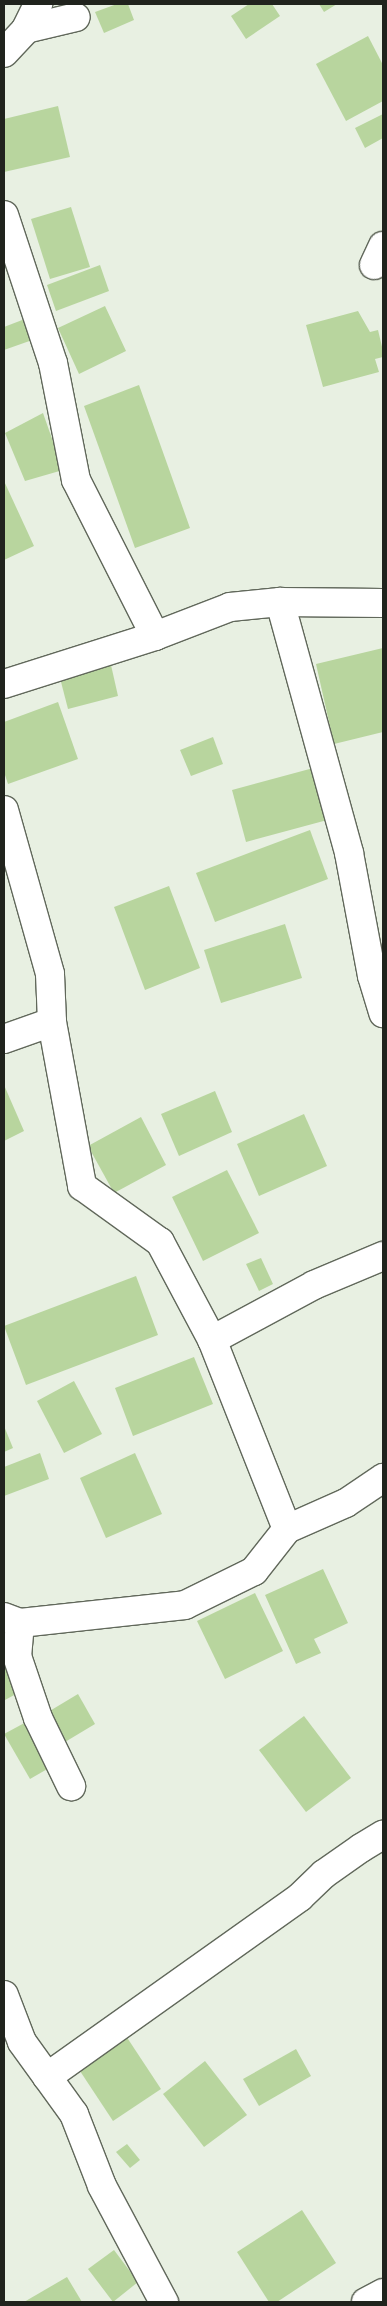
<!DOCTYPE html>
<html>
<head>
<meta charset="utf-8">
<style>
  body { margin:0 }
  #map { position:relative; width:387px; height:2306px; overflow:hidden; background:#e8f0e2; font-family:Ubuntu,sans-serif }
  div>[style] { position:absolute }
  .building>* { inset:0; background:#b8d59e }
  .roads { filter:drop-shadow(1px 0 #61685b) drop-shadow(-1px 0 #61685b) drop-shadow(0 1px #61685b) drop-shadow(0 -1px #61685b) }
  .minor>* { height:28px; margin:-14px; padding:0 14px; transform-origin:14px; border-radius:14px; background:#fff }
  span { translate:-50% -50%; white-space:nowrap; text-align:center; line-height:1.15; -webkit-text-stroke:5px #fff; paint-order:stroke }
  .frame { position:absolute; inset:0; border:5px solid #20231d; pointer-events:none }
</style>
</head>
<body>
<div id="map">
  <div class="building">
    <div style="clip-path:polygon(117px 4px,128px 4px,134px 20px,104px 33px,95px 12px)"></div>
    <div style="clip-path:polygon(249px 4px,272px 4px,280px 16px,246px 39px,231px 16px)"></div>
    <div style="clip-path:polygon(319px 4px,337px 4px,324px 12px)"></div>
    <div style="clip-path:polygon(368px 36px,383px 65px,383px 101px,346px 121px,316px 64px)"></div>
    <div style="clip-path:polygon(58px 106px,70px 157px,4px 172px,4px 119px)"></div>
    <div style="clip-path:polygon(383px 114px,383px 138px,365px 148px,355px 128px)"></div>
    <div style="clip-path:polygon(71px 207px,90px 267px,50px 279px,31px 219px)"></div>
    <div style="clip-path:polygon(100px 265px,109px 291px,56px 311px,47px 285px)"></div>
    <div style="clip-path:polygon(105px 306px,126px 351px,79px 374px,58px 328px)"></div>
    <div style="clip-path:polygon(358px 311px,370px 332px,378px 330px,383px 351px,383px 357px,375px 359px,379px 372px,323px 387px,306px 325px)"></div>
    <div style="clip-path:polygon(30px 317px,38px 338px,4px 350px,4px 327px)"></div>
    <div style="clip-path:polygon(139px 385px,190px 528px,135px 548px,84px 406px)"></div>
    <div style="clip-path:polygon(43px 413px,63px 470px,25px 481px,5px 433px)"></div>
    <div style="clip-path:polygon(4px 481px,34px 546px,4px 560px)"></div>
    <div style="clip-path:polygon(383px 648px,383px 732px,334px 744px,316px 664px)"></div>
    <div style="clip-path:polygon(111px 665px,118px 696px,68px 709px,60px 678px)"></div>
    <div style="clip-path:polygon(58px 702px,78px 759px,8px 784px,4px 772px,4px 722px)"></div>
    <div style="clip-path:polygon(213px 737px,223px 764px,191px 776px,180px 750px)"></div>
    <div style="clip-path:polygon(317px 767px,331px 819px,246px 842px,232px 790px)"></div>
    <div style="clip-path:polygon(310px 830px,328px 879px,215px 922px,196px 873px)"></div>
    <div style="clip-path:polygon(169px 886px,200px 968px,145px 990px,114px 907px)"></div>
    <div style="clip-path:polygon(285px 924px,302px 978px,221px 1003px,204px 950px)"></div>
    <div style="clip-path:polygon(4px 1085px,24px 1131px,4px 1141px)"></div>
    <div style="clip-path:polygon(215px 1091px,232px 1132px,179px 1156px,161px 1114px)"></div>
    <div style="clip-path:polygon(304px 1114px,327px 1166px,259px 1196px,237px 1144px)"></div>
    <div style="clip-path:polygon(141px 1117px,166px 1165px,114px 1193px,88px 1146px)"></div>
    <div style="clip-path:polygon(227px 1170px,259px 1233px,203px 1261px,172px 1197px)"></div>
    <div style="clip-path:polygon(261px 1258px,273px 1284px,259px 1291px,246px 1264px)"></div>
    <div style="clip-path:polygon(136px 1276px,158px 1335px,26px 1385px,4px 1326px)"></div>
    <div style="clip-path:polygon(194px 1357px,213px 1404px,133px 1436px,115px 1388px)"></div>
    <div style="clip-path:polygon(74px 1381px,102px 1434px,64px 1453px,37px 1401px)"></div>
    <div style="clip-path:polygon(4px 1426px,13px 1448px,4px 1452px)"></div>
    <div style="clip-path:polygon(40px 1453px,49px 1479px,4px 1496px,4px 1467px)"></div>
    <div style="clip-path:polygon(135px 1453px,162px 1514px,106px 1538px,80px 1478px)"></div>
    <div style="clip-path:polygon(323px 1569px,348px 1623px,314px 1639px,321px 1653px,296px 1664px,265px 1595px)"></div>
    <div style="clip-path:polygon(255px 1593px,283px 1651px,225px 1679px,197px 1621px)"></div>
    <div style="clip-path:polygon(11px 1660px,27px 1688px,5px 1700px,4px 1664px)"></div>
    <div style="clip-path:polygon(78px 1694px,95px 1724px,65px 1742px,48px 1712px)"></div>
    <div style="clip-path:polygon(304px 1716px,351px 1778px,306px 1812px,259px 1750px)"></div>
    <div style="clip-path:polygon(30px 1720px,56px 1764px,30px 1779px,4px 1734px)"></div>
    <div style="clip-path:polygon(126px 2036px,161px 2089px,113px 2121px,78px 2068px)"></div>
    <div style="clip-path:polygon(296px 2049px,311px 2076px,259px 2106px,243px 2079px)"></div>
    <div style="clip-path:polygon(205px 2061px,247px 2115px,204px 2147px,163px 2094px)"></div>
    <div style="clip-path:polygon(127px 2144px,140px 2160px,130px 2168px,116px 2152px)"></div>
    <div style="clip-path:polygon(302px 2210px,336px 2263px,277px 2302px,269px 2302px,237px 2252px)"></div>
    <div style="clip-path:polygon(114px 2250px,138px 2282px,113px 2302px,88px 2269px)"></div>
    <div style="clip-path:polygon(67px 2277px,82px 2302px,24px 2302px)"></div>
  </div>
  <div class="roads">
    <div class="minor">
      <div style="left:26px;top:29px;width:51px;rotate:-13.5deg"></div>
      <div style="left:4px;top:53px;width:33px;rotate:-47deg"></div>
      <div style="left:26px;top:29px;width:28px;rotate:-64deg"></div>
      <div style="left:4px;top:215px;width:156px;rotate:71.7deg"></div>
      <div style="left:53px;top:363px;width:119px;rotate:78.9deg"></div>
      <div style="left:76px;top:480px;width:175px;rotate:63.1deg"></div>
      <div style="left:374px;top:265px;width:21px;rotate:-65deg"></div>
      <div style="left:280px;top:602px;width:260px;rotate:74.6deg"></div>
      <div style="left:349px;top:853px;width:125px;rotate:79.4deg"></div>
      <div style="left:372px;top:976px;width:39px;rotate:73deg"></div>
      <div style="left:4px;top:684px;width:158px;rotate:-17.6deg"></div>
      <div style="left:155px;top:636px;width:80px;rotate:-21.1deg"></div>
      <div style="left:230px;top:607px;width:50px;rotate:-5.7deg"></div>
      <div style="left:280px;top:602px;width:103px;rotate:0.6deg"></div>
      <div style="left:4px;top:810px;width:170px;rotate:74.3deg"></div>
      <div style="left:50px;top:974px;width:48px;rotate:87.6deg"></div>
      <div style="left:52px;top:1022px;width:51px;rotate:160.5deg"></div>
      <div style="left:52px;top:1022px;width:167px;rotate:79.6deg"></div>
      <div style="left:82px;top:1186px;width:96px;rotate:35.7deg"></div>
      <div style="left:160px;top:1242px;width:111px;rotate:62deg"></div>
      <div style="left:287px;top:1529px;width:203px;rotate:-111.6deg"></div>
      <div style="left:212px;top:1340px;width:116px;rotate:-28.3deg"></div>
      <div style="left:314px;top:1285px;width:75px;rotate:-22.8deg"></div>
      <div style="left:4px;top:1617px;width:17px;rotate:21deg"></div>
      <div style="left:20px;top:1623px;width:33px;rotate:95deg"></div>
      <div style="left:17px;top:1656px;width:65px;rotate:71.3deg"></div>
      <div style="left:38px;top:1718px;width:76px;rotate:64.1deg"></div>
      <div style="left:20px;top:1623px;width:166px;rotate:-6.2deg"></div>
      <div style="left:185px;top:1605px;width:77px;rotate:-26.2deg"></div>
      <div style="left:254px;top:1571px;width:53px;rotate:-51.8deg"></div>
      <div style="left:287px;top:1529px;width:64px;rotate:-23.8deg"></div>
      <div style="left:346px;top:1503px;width:45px;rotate:-34deg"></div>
      <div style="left:4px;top:1995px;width:50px;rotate:69deg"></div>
      <div style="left:22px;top:2042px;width:89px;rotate:54.2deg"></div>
      <div style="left:74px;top:2114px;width:77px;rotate:68.7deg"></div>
      <div style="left:102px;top:2186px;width:132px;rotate:61.9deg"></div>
      <div style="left:47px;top:2077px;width:310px;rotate:-35.4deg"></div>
      <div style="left:300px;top:1897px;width:33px;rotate:-44deg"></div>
      <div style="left:324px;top:1874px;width:45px;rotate:-35.1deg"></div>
      <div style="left:361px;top:1848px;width:26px;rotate:-31deg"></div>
      <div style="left:366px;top:2302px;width:19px;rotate:-28deg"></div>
    </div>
  </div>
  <div class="frame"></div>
</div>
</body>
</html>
